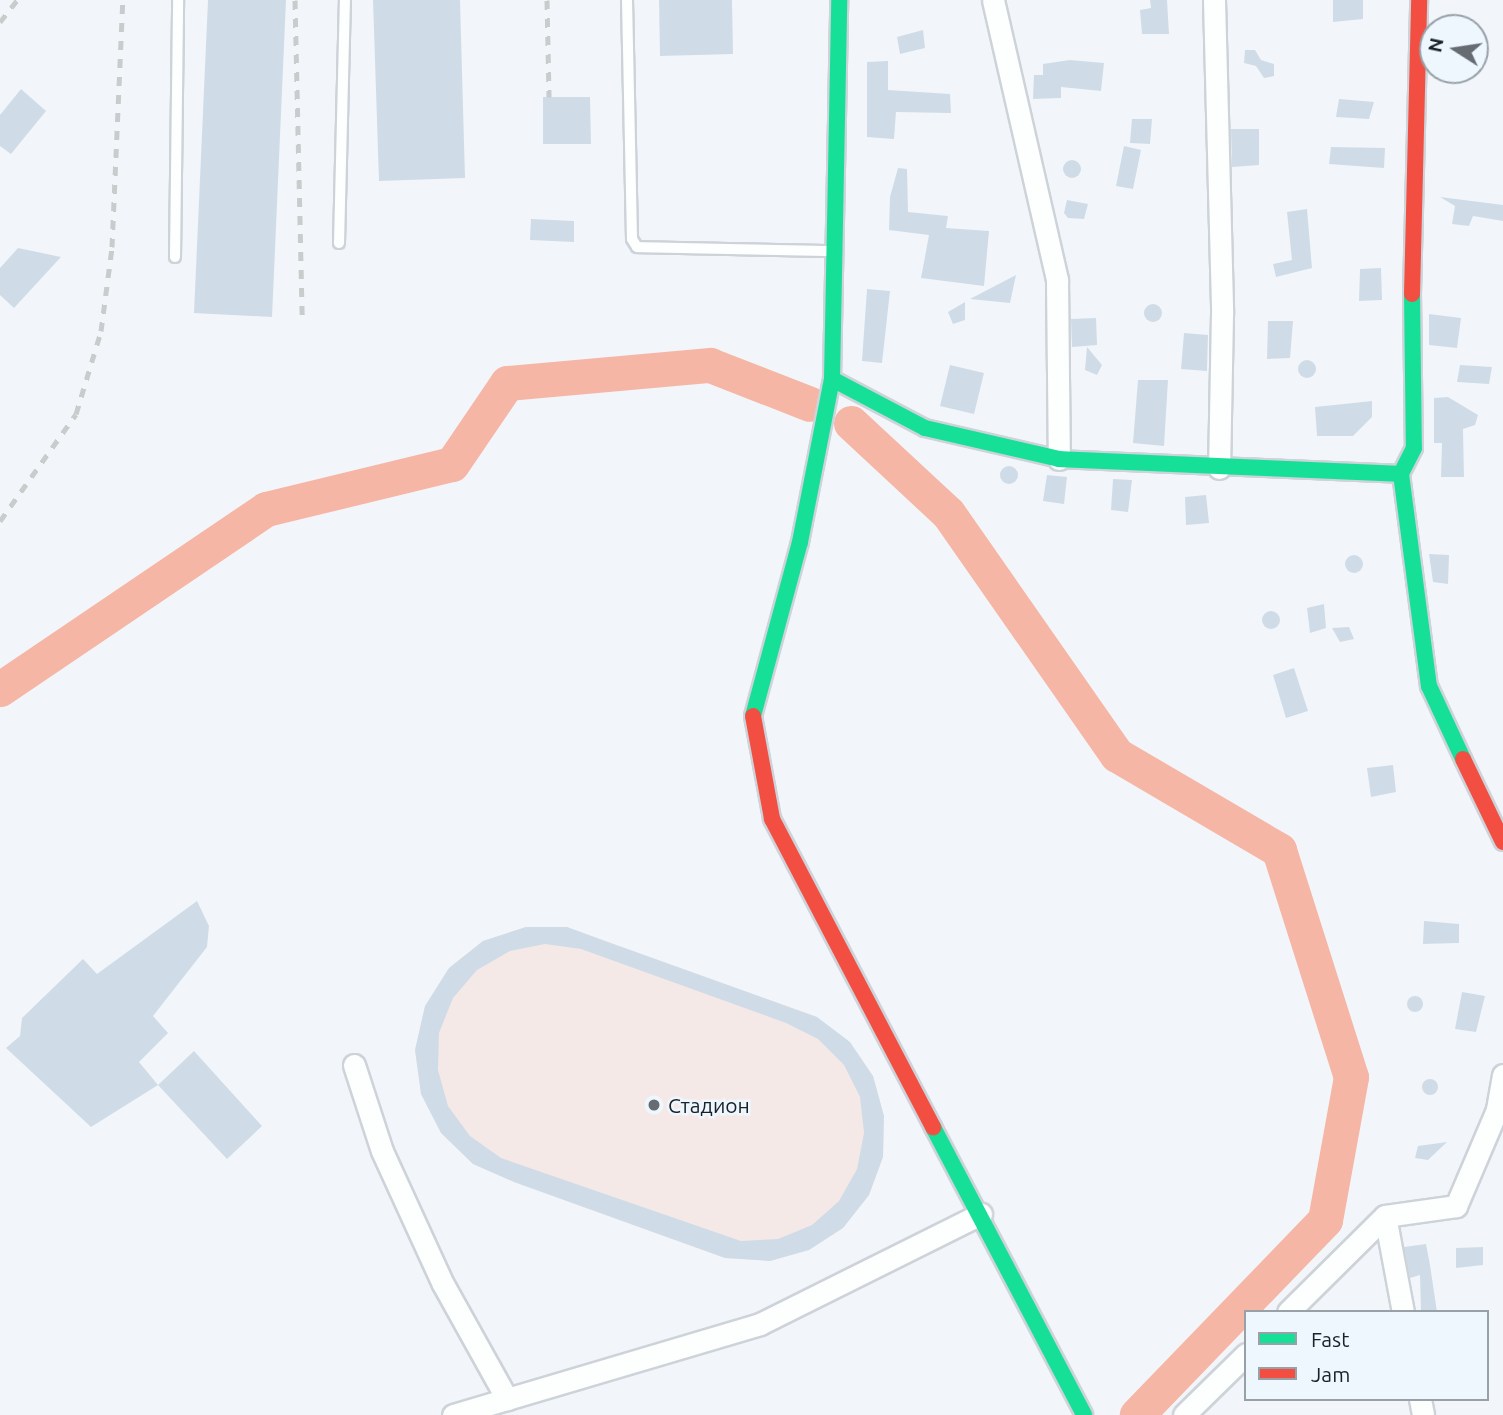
<!DOCTYPE html>
<html>
<head>
<meta charset="utf-8">
<style>
  body { margin:0 }
  #map { position:relative; width:1503px; height:1415px; overflow:hidden; background:#f2f6fa; font-family:Ubuntu,sans-serif }
  div>[style] { position:absolute }
  .green>* { inset:0; background:#f5e9e7 }
  .river>* { height:35px; margin:-17.5px; padding:0 17.5px; transform-origin:17.5px; border-radius:17.5px; background:#f6b6a6 }
  .building>* { inset:0; background:#cfdce7 }
  .round { border-radius:50% }
  .roads { filter:drop-shadow(2px 0 #cdd3d9) drop-shadow(-2px 0 #cdd3d9) drop-shadow(0 2px #cdd3d9) drop-shadow(0 -2px #cdd3d9) }
  .lane>* { height:10px; margin:-5px; padding:0 5px; transform-origin:5px; border-radius:5px; background:#fdfefe }
  .street>* { height:21px; margin:-10.5px; padding:0 10.5px; transform-origin:10.5px; border-radius:10.5px; background:#fdfefe }
  .fast>* { height:16px; margin:-8px; padding:0 8px; transform-origin:8px; border-radius:8px; background:#16e098 }
  .jam>* { height:16px; margin:-8px; padding:0 8px; transform-origin:8px; border-radius:8px; background:#f24e42 }
  .rail>* { height:5px; margin-top:-2.5px; transform-origin:0; background:repeating-linear-gradient(90deg,#c9cbcc 0 9px,transparent 0 18px) }
  .dots>* { width:19px; height:19px; translate:-50% -50%; box-sizing:border-box; border:4px solid #eef6fe; border-radius:50% }
  span { translate:-50% -50%; white-space:nowrap; text-align:center; line-height:1.15; -webkit-text-stroke:5px #eef6fe; paint-order:stroke }
  .poi-label { font-size:21px; color:#1a2228 }
  .left { translate:0 -50%; text-align:left }
  .legend { position:absolute; left:1244px; top:1310px; width:245px; height:91px; box-sizing:border-box; background:#eef6fe; border:2px solid #99a1a8; margin:0; padding:9px 12px; list-style:none; font-size:21px; color:#1a2228 }
  .legend li { display:flex; align-items:center; gap:14px; height:35px }
  .legend b { width:35px; border:2px solid #99a1a8 }
  .north { position:absolute; left:1419px; top:14px; width:70px; height:70px; box-sizing:border-box; background:#eef6fe; border:2px solid #99a1a8; border-radius:50%; rotate:282deg; font-size:19px; font-weight:700; line-height:28px; text-align:center; color:#1a2228 }
  .north::after { content:''; display:block; margin:auto; width:24px; height:32px; background:#666c72; clip-path:polygon(50% 0,100% 100%,50% 72%,0 100%) }
</style>
</head>
<body>
<div id="map">
  <div class="green">
    <div style="clip-path:polygon(526px 927px,567px 927px,817px 1017px,873px 1076px,884px 1116px,883px 1157px,869px 1195px,843px 1228px,809px 1250px,770px 1261px,725px 1258px,514px 1182px,473px 1164px,441px 1133px,421px 1094px,415px 1050px,425px 1006px,449px 968px,483px 941px)"></div>
  </div>
  <div class="river">
    <div style="left:851px;top:423px;width:132px;rotate:42.9deg"></div>
    <div style="left:948px;top:513px;width:295px;rotate:55.1deg"></div>
    <div style="left:1117px;top:755px;width:188px;rotate:30.4deg"></div>
    <div style="left:1279px;top:850px;width:238px;rotate:72.4deg"></div>
    <div style="left:1351px;top:1077px;width:145px;rotate:100.3deg"></div>
    <div style="left:1325px;top:1220px;width:271px;rotate:134deg"></div>
    <div style="left:0;top:689px;width:321px;rotate:-34.1deg"></div>
    <div style="left:266px;top:509px;width:191px;rotate:-13.6deg"></div>
    <div style="left:452px;top:464px;width:98px;rotate:-55.8deg"></div>
    <div style="left:507px;top:383px;width:204px;rotate:-5.1deg"></div>
    <div style="left:710px;top:365px;width:107px;rotate:21.3deg"></div>
  </div>
  <div class="building">
    <div style="clip-path:polygon(208px 0,286px 0,272px 317px,194px 313px)"></div>
    <div style="clip-path:polygon(373px 0,460px 0,465px 178px,379px 181px)"></div>
    <div style="clip-path:polygon(659px 0,732px 0,733px 54px,660px 56px)"></div>
    <div style="clip-path:polygon(1150px 0,1167px 0,1169px 34px,1142px 34px,1140px 10px,1151px 8px)"></div>
    <div style="clip-path:polygon(1333px 0,1363px 0,1363px 19px,1333px 22px)"></div>
    <div style="clip-path:polygon(923px 30px,925px 48px,900px 54px,897px 37px)"></div>
    <div style="clip-path:polygon(1245px 50px,1255px 50px,1261px 60px,1274px 64px,1274px 76px,1264px 78px,1256px 66px,1244px 63px)"></div>
    <div style="clip-path:polygon(1070px 60px,1104px 63px,1101px 91px,1061px 87px,1061px 98px,1033px 99px,1034px 75px,1043px 75px,1043px 64px)"></div>
    <div style="clip-path:polygon(888px 61px,888px 90px,950px 94px,951px 113px,896px 112px,894px 139px,867px 137px,867px 62px)"></div>
    <div style="clip-path:polygon(21px 89px,46px 111px,11px 154px,0 146px,0 115px)"></div>
    <div style="clip-path:polygon(543px 97px,590px 97px,591px 144px,543px 144px)"></div>
    <div style="clip-path:polygon(1339px 99px,1374px 102px,1369px 119px,1336px 117px)"></div>
    <div style="clip-path:polygon(1132px 119px,1152px 119px,1150px 144px,1130px 143px)"></div>
    <div style="clip-path:polygon(1231px 129px,1259px 129px,1259px 165px,1232px 167px)"></div>
    <div style="clip-path:polygon(1124px 146px,1141px 150px,1133px 189px,1116px 186px)"></div>
    <div style="clip-path:polygon(1331px 147px,1385px 148px,1384px 168px,1329px 164px)"></div>
    <div class="round" style="left:1063px;top:160px;width:18px;height:18px"></div>
    <div style="clip-path:polygon(898px 168px,907px 169px,908px 212px,948px 216px,946px 228px,989px 231px,984px 286px,921px 278px,929px 235px,889px 230px,890px 197px)"></div>
    <div style="clip-path:polygon(1440px 197px,1503px 205px,1503px 221px,1473px 216px,1469px 226px,1452px 224px,1455px 206px)"></div>
    <div style="clip-path:polygon(1067px 200px,1088px 204px,1084px 219px,1068px 218px,1064px 213px)"></div>
    <div style="clip-path:polygon(1307px 209px,1312px 268px,1276px 277px,1273px 264px,1292px 260px,1287px 212px)"></div>
    <div style="clip-path:polygon(531px 219px,574px 221px,574px 242px,530px 240px)"></div>
    <div style="clip-path:polygon(18px 248px,61px 257px,14px 308px,0 295px,0 268px)"></div>
    <div style="clip-path:polygon(1381px 268px,1382px 300px,1359px 301px,1360px 269px)"></div>
    <div style="clip-path:polygon(1016px 275px,1010px 303px,970px 299px)"></div>
    <div style="clip-path:polygon(867px 289px,890px 291px,882px 363px,862px 361px)"></div>
    <div style="clip-path:polygon(965px 302px,965px 320px,953px 324px,948px 312px)"></div>
    <div class="round" style="left:1144px;top:304px;width:18px;height:18px"></div>
    <div style="clip-path:polygon(1429px 314px,1461px 318px,1457px 348px,1429px 345px)"></div>
    <div style="clip-path:polygon(1096px 318px,1097px 345px,1072px 347px,1071px 319px)"></div>
    <div style="clip-path:polygon(1268px 321px,1293px 321px,1290px 358px,1267px 359px)"></div>
    <div style="clip-path:polygon(1184px 333px,1208px 335px,1207px 371px,1181px 369px)"></div>
    <div style="clip-path:polygon(1087px 347px,1102px 365px,1097px 375px,1085px 370px)"></div>
    <div class="round" style="left:1298px;top:360px;width:18px;height:18px"></div>
    <div style="clip-path:polygon(950px 365px,984px 373px,974px 414px,940px 406px)"></div>
    <div style="clip-path:polygon(1460px 365px,1492px 367px,1489px 384px,1457px 382px)"></div>
    <div style="clip-path:polygon(1138px 380px,1168px 380px,1164px 446px,1133px 443px)"></div>
    <div style="clip-path:polygon(1448px 397px,1478px 415px,1475px 425px,1463px 429px,1464px 477px,1441px 477px,1442px 443px,1434px 443px,1434px 398px)"></div>
    <div style="clip-path:polygon(1372px 401px,1372px 417px,1353px 436px,1317px 436px,1315px 407px)"></div>
    <div class="round" style="left:1000px;top:466px;width:18px;height:18px"></div>
    <div style="clip-path:polygon(1047px 475px,1067px 477px,1064px 504px,1043px 501px)"></div>
    <div style="clip-path:polygon(1113px 479px,1132px 480px,1128px 512px,1111px 510px)"></div>
    <div style="clip-path:polygon(1206px 495px,1209px 523px,1186px 525px,1185px 497px)"></div>
    <div style="clip-path:polygon(1429px 554px,1449px 555px,1448px 584px,1433px 582px)"></div>
    <div class="round" style="left:1345px;top:555px;width:18px;height:18px"></div>
    <div style="clip-path:polygon(1324px 604px,1326px 628px,1310px 633px,1307px 608px)"></div>
    <div class="round" style="left:1262px;top:611px;width:18px;height:18px"></div>
    <div style="clip-path:polygon(1349px 627px,1354px 639px,1340px 642px,1332px 628px)"></div>
    <div style="clip-path:polygon(1294px 668px,1308px 711px,1286px 718px,1273px 675px)"></div>
    <div style="clip-path:polygon(1393px 765px,1396px 792px,1371px 797px,1367px 768px)"></div>
    <div style="clip-path:polygon(197px 901px,209px 926px,207px 947px,153px 1016px,168px 1033px,139px 1062px,158px 1085px,91px 1127px,6px 1048px,20px 1036px,22px 1018px,83px 959px,97px 974px)"></div>
    <div style="clip-path:polygon(1424px 921px,1459px 924px,1459px 943px,1423px 944px)"></div>
    <div style="clip-path:polygon(evenodd,526px 927px,567px 927px,605px 941px,817px 1017px,850px 1042px,873px 1076px,884px 1116px,883px 1157px,869px 1195px,843px 1228px,809px 1250px,770px 1261px,725px 1258px,514px 1182px,473px 1164px,441px 1133px,421px 1094px,415px 1050px,425px 1006px,449px 968px,483px 941px,526px 927px,545px 944px,581px 949px,786px 1023px,818px 1039px,844px 1065px,860px 1097px,864px 1133px,857px 1169px,839px 1201px,812px 1225px,778px 1239px,741px 1241px,501px 1158px,470px 1136px,448px 1106px,438px 1070px,439px 1033px,453px 998px,477px 970px,510px 951px,545px 944px)"></div>
    <div style="clip-path:polygon(1462px 992px,1485px 996px,1476px 1032px,1455px 1029px)"></div>
    <div class="round" style="left:1407px;top:996px;width:16px;height:16px"></div>
    <div style="clip-path:polygon(194px 1051px,262px 1126px,227px 1159px,158px 1085px)"></div>
    <div class="round" style="left:1422px;top:1079px;width:16px;height:16px"></div>
    <div style="clip-path:polygon(1447px 1142px,1428px 1160px,1415px 1158px,1418px 1146px)"></div>
    <div style="clip-path:polygon(1426px 1244px,1430px 1265px,1437px 1312px,1421px 1312px,1420px 1275px,1410px 1278px,1404px 1247px)"></div>
    <div style="clip-path:polygon(1483px 1247px,1483px 1265px,1456px 1268px,1456px 1248px)"></div>
  </div>
  <div class="roads">
    <div class="lane">
      <div style="left:627px;top:0;width:239px;rotate:88.8deg"></div>
      <div style="left:632px;top:239px;width:9px;rotate:58deg"></div>
      <div style="left:637px;top:247px;width:195px;rotate:1.2deg"></div>
      <div style="left:339px;top:243px;width:243px;rotate:-88.6deg"></div>
      <div style="left:175px;top:257px;width:257px;rotate:-89.3deg"></div>
    </div>
    <div class="street">
      <div style="left:993px;top:0;width:287px;rotate:77.1deg"></div>
      <div style="left:1057px;top:280px;width:179px;rotate:89.4deg"></div>
      <div style="left:1214px;top:0;width:314px;rotate:88.5deg"></div>
      <div style="left:1222px;top:314px;width:154px;rotate:91.1deg"></div>
      <div style="left:354px;top:1065px;width:90px;rotate:72deg"></div>
      <div style="left:382px;top:1151px;width:146px;rotate:65.4deg"></div>
      <div style="left:443px;top:1284px;width:132px;rotate:60.9deg"></div>
      <div style="left:1503px;top:1075px;width:36px;rotate:100deg"></div>
      <div style="left:1497px;top:1110px;width:7px;rotate:27deg"></div>
      <div style="left:1385px;top:1216px;width:98px;rotate:79.4deg"></div>
      <div style="left:1288px;top:1312px;width:136px;rotate:-44.7deg"></div>
      <div style="left:1385px;top:1216px;width:72px;rotate:-8deg"></div>
      <div style="left:1456px;top:1206px;width:104px;rotate:-66.9deg"></div>
      <div style="left:1420px;top:1399px;width:16px;rotate:79deg"></div>
      <div style="left:453px;top:1415px;width:320px;rotate:-16.5deg"></div>
      <div style="left:760px;top:1324px;width:247px;rotate:-26.5deg"></div>
      <div style="left:1184px;top:1415px;width:87px;rotate:-44.5deg"></div>
    </div>
    <div class="fast">
      <div style="left:1412px;top:294px;width:154px;rotate:89.3deg"></div>
      <div style="left:1414px;top:448px;width:29px;rotate:117deg"></div>
      <div style="left:1401px;top:474px;width:214px;rotate:82.5deg"></div>
      <div style="left:1429px;top:686px;width:81px;rotate:65deg"></div>
      <div style="left:832px;top:379px;width:105px;rotate:27.8deg"></div>
      <div style="left:925px;top:428px;width:138px;rotate:13deg"></div>
      <div style="left:1059px;top:459px;width:342px;rotate:2.5deg"></div>
      <div style="left:753px;top:716px;width:180px;rotate:-74.9deg"></div>
      <div style="left:800px;top:542px;width:166px;rotate:-78.9deg"></div>
      <div style="left:832px;top:379px;width:379px;rotate:-88.9deg"></div>
      <div style="left:933px;top:1127px;width:325px;rotate:62.3deg"></div>
    </div>
    <div class="jam">
      <div style="left:1412px;top:294px;width:294px;rotate:-88.6deg"></div>
      <div style="left:753px;top:716px;width:105px;rotate:79.5deg"></div>
      <div style="left:772px;top:819px;width:348px;rotate:62.4deg"></div>
      <div style="left:1463px;top:759px;width:92px;rotate:64.3deg"></div>
    </div>
  </div>
  <div class="rail">
    <div style="left:295px;top:0;width:320px;rotate:88.7deg"></div>
    <div style="left:547px;top:0;width:97px;rotate:88.8deg"></div>
    <div style="left:0;top:22px;width:28px;rotate:-52deg"></div>
    <div style="left:0;top:521px;width:131px;rotate:-54.6deg"></div>
    <div style="left:76px;top:414px;width:87px;rotate:-73.2deg"></div>
    <div style="left:101px;top:331px;width:85px;rotate:-82.5deg"></div>
    <div style="left:112px;top:247px;width:247px;rotate:-87.5deg"></div>
  </div>
  <div class="dots">
    <div style="left:654px;top:1105px;background:#666c72"></div>
  </div>
  <div class="poi-label">
    <span class="left" style="left:668px;top:1105px">Стадион</span>
  </div>
  <ul class="legend">
  <li><b style="height:9px;background:#16e098"></b>Fast</li>
  <li><b style="height:9px;background:#f24e42"></b>Jam</li>
  </ul>
  <div class="north">N</div>
</div>
</body>
</html>
